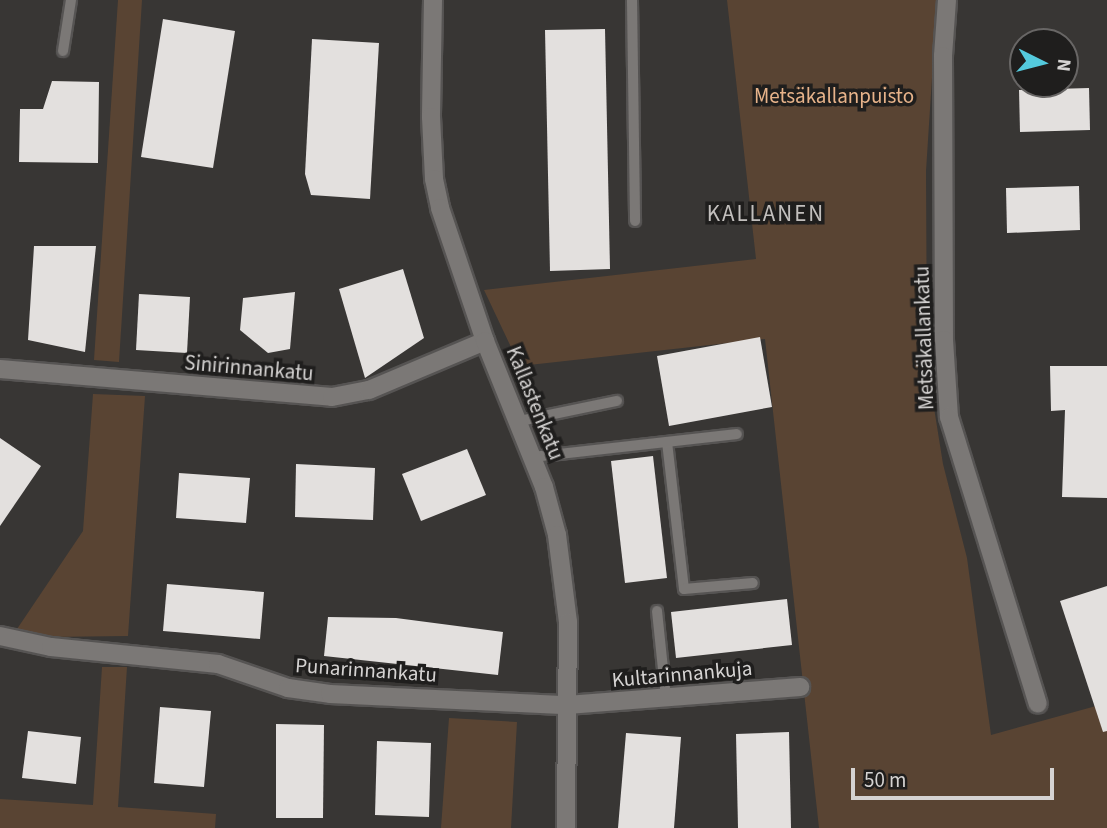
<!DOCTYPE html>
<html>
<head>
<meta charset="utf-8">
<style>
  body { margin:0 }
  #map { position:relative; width:1107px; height:828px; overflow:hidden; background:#383634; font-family:"Source Sans 3",sans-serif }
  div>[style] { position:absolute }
  .green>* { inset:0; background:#594433 }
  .building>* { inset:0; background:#e3e0de }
  .roads { filter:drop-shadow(2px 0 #565453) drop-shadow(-2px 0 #565453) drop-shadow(0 2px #565453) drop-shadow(0 -2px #565453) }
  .lane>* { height:10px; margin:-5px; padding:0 5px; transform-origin:5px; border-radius:5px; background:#7b7876 }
  .street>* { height:18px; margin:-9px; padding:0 9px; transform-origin:9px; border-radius:9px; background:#7b7876 }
  .secondary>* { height:18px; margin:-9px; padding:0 9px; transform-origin:9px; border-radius:9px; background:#7b7876 }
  span { translate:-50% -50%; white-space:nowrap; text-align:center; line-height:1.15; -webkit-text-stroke:7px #1f1e1d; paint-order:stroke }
  .park-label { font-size:21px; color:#e7b38a }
  .street-label { font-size:21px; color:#d5d3d2 }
  .neighbourhood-label { font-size:23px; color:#c2bfbd; letter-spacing:2px }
  .north { position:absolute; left:1009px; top:28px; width:70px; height:70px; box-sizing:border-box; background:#1f1e1d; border:2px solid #686665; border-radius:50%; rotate:96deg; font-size:19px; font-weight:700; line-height:28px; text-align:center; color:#d5d3d2 }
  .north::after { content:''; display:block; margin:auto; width:24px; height:32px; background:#54cadd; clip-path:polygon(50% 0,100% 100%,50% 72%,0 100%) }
  .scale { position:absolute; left:851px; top:768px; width:203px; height:32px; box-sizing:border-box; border:4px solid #d5d3d2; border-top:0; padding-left:9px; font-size:21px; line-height:24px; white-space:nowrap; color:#d5d3d2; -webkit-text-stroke:5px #1f1e1d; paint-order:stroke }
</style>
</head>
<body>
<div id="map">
  <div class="green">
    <div style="clip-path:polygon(118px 0,142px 0,119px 362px,94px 360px)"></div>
    <div style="clip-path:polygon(727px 0,937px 0,926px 171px,927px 364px,943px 464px,967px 558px,991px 735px,1107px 703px,1107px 828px,819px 828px,765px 339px,520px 366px,484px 290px,756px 259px)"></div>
    <div style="clip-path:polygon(93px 394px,145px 396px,128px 636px,47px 637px,17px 629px,83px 531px)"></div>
    <div style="clip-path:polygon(102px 667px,127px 667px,118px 807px,216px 814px,215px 828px,0 828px,0 799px,93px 805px)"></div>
    <div style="clip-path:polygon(449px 718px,517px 722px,511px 828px,441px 828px)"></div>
  </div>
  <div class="building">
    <div style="clip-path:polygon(163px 19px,235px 31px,213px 168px,141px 157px)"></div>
    <div style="clip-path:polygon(605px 29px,610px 269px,550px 271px,545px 30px)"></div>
    <div style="clip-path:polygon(312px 39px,379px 43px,370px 199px,311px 195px,305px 174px)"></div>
    <div style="clip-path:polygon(52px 81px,99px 82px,98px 163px,19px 162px,20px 109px,43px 109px)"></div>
    <div style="clip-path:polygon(1089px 88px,1090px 130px,1020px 132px,1019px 90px)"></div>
    <div style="clip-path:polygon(1079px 186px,1080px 230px,1007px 233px,1006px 188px)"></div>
    <div style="clip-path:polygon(34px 246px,96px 246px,85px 352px,28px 340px)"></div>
    <div style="clip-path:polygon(403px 269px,424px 338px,365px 378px,339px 289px)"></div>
    <div style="clip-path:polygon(295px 292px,290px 349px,268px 353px,240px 330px,243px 298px)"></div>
    <div style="clip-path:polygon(139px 294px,190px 297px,187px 353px,136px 350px)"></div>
    <div style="clip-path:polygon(760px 337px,772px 407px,669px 426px,657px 356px)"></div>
    <div style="clip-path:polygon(1050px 366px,1107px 366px,1107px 498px,1062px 497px,1065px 410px,1051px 411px)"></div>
    <div style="clip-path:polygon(0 438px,41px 466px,0 526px)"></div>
    <div style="clip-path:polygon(467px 449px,486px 495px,421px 521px,402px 474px)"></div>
    <div style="clip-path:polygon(653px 456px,667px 578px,625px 583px,611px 461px)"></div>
    <div style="clip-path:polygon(296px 464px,375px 468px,373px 520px,295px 517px)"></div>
    <div style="clip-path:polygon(179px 473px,250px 478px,246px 523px,176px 518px)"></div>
    <div style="clip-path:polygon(167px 584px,264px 592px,260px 639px,163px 631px)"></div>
    <div style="clip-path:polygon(1107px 586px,1107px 731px,1103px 732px,1060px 601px)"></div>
    <div style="clip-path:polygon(787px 599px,792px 645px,676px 658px,671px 612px)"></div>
    <div style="clip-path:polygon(328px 617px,396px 618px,503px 632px,498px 675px,324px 656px)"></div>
    <div style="clip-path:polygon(160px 707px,211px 711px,204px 787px,154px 783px)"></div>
    <div style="clip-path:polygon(276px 724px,324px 725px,323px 818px,276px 818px)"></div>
    <div style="clip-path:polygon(28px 731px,81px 737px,76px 784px,22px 778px)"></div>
    <div style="clip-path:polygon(789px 732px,791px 828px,738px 828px,736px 734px)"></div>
    <div style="clip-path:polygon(626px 733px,681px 737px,674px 828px,618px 828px)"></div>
    <div style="clip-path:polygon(377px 741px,431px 743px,429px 817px,375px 815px)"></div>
  </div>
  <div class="roads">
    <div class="lane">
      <div style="left:632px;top:0;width:221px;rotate:89.2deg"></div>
      <div style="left:63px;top:51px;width:52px;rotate:-81.1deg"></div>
      <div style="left:520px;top:421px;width:99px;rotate:-11.7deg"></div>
      <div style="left:667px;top:442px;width:148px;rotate:83.4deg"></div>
      <div style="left:684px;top:589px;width:69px;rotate:-5deg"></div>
      <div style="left:533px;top:457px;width:205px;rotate:-6.4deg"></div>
      <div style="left:657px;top:611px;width:87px;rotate:84.1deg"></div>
    </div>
    <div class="street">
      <div style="left:947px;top:0;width:56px;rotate:94.1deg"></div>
      <div style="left:943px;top:56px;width:284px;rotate:89.8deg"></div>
      <div style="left:944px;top:340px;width:77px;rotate:86.3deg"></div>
      <div style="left:949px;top:417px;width:300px;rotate:72.8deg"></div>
      <div style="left:0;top:369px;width:333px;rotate:4.8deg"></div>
      <div style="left:332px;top:397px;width:38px;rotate:-11deg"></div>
      <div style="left:369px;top:390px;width:126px;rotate:-22.9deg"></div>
      <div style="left:0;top:636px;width:52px;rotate:12.2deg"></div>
      <div style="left:51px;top:647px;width:168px;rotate:5.8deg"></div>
      <div style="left:218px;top:664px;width:74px;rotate:18.9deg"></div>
      <div style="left:288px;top:688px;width:42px;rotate:8.1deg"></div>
      <div style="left:330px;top:694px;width:237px;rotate:2.7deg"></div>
      <div style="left:567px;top:705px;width:234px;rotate:-4.4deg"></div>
    </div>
    <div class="secondary">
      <div style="left:433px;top:0;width:117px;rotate:91deg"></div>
      <div style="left:431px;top:117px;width:62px;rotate:87.2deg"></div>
      <div style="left:434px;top:179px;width:30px;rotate:78deg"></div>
      <div style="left:440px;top:208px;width:140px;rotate:71.3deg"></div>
      <div style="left:485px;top:341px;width:157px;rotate:68deg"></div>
      <div style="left:544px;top:487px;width:50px;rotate:74.8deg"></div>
      <div style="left:557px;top:535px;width:88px;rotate:82.8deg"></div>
      <div style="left:568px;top:622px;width:206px;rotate:90.6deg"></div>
    </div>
  </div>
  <div class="park-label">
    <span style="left:834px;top:96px">Metsäkallanpuisto</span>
  </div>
  <div class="street-label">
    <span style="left:924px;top:338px;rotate:-92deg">Metsäkallankatu</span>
    <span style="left:249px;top:368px;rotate:5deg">Sinirinnankatu</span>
    <span style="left:535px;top:403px;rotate:68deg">Kallastenkatu</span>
    <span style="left:366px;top:670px;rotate:4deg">Punarinnankatu</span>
    <span style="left:682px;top:674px;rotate:-5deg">Kultarinnankuja</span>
  </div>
  <div class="neighbourhood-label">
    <span style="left:766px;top:214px">KALLANEN</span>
  </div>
  <div class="north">N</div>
  <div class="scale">50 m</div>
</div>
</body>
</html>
